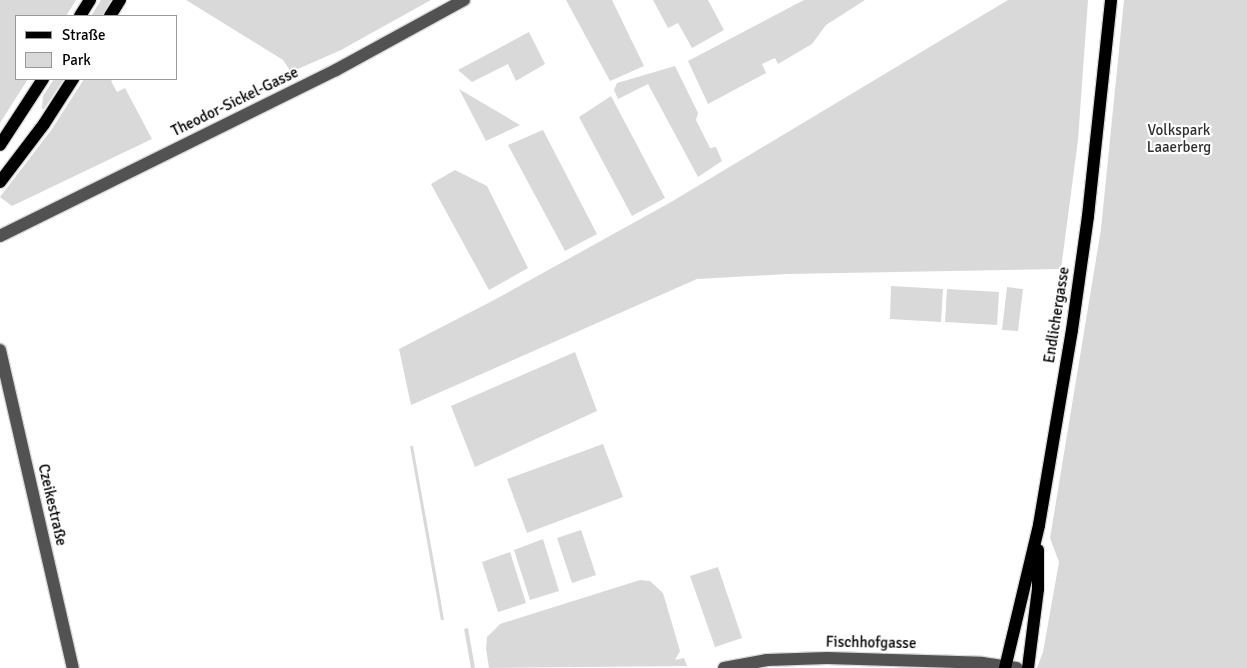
<!DOCTYPE html>
<html>
<head>
<meta charset="utf-8">
<style>
  body { margin:0 }
  #map { position:relative; width:1247px; height:668px; overflow:hidden; background:#fff; font-family:Signika,sans-serif }
  div>[style] { position:absolute }
  .green>* { inset:0; background:#d9d9d9 }
  .roads { filter:drop-shadow(1px 0 #dbdbdb) drop-shadow(-1px 0 #dbdbdb) drop-shadow(0 1px #dbdbdb) drop-shadow(0 -1px #dbdbdb) }
  .minor>* { height:12px; margin:-6px; padding:0 6px; transform-origin:6px; border-radius:6px; background:#525252 }
  .major>* { height:12px; margin:-6px; padding:0 6px; transform-origin:6px; border-radius:6px; background:#000 }
  span { translate:-50% -50%; white-space:nowrap; text-align:center; line-height:1.15; -webkit-text-stroke:4.5px #fff; paint-order:stroke }
  .street-label { font-size:15px; color:#000 }
  .park-label { font-size:15px; color:#303030 }
  .legend { position:absolute; left:15px; top:15px; width:162px; height:65px; box-sizing:border-box; background:#fff; border:1px solid #999; margin:0; padding:6px 9px; list-style:none; font-size:15px; color:#000 }
  .legend li { display:flex; align-items:center; gap:10px; height:25px }
  .legend b { width:25px; border:1px solid #999 }
</style>
</head>
<body>
<div id="map">
  <div class="green">
    <div style="clip-path:polygon(0 0,76px 0,66px 16px,16px 16px,16px 79px,28px 79px,0 123px)"></div>
    <div style="clip-path:polygon(101px 0,111px 0,102px 16px,91px 16px)"></div>
    <div style="clip-path:polygon(186px 0,431px 0,341px 50px,291px 72px,283px 60px)"></div>
    <div style="clip-path:polygon(566px 0,612px 0,644px 66px,610px 81px)"></div>
    <div style="clip-path:polygon(653px 0,708px 0,724px 30px,692px 48px,678px 23px,668px 28px)"></div>
    <div style="clip-path:polygon(804px 0,865px 0,826px 25px,812px 44px,778px 64px,775px 58px,762px 64px,766px 73px,708px 104px,688px 61px)"></div>
    <div style="clip-path:polygon(1008px 0,1088px 0,1078px 140px,1061px 269px,787px 274px,697px 279px,411px 405px,399px 349px,496px 299px,671px 202px)"></div>
    <div style="clip-path:polygon(1124px 0,1247px 0,1247px 668px,1037px 668px,1043px 652px,1059px 562px,1050px 538px,1101px 229px)"></div>
    <div style="clip-path:polygon(529px 32px,545px 64px,516px 81px,508px 64px,472px 82px,458px 70px)"></div>
    <div style="clip-path:polygon(675px 66px,698px 113px,696px 120px,710px 148px,716px 147px,722px 161px,698px 177px,648px 84px,618px 99px,614px 90px,617px 83px)"></div>
    <div style="clip-path:polygon(54px 79px,64px 79px,44px 109px,42px 109px,43px 96px)"></div>
    <div style="clip-path:polygon(84px 79px,115px 79px,111px 81px,117px 92px,125px 88px,152px 139px,12px 206px,0 197px,52px 129px)"></div>
    <div style="clip-path:polygon(459px 89px,520px 125px,486px 141px)"></div>
    <div style="clip-path:polygon(611px 96px,665px 198px,632px 216px,579px 117px)"></div>
    <div style="clip-path:polygon(543px 130px,597px 234px,565px 251px,508px 145px)"></div>
    <div style="clip-path:polygon(455px 170px,487px 186px,528px 268px,489px 290px,431px 184px)"></div>
    <div style="clip-path:polygon(891px 286px,943px 289px,941px 322px,890px 319px)"></div>
    <div style="clip-path:polygon(1007px 287px,1023px 289px,1018px 331px,1002px 330px)"></div>
    <div style="clip-path:polygon(947px 289px,999px 292px,997px 325px,945px 322px)"></div>
    <div style="clip-path:polygon(575px 352px,597px 411px,475px 467px,451px 406px)"></div>
    <div style="clip-path:polygon(603px 444px,623px 497px,527px 533px,507px 479px)"></div>
    <div style="clip-path:polygon(410px 446px,413px 446px,437px 579px,444px 620px,441px 620px)"></div>
    <div style="clip-path:polygon(581px 530px,596px 575px,572px 583px,557px 538px)"></div>
    <div style="clip-path:polygon(543px 539px,559px 591px,530px 600px,514px 550px)"></div>
    <div style="clip-path:polygon(510px 552px,526px 603px,498px 612px,482px 562px)"></div>
    <div style="clip-path:polygon(718px 567px,742px 638px,715px 647px,690px 576px)"></div>
    <div style="clip-path:polygon(640px 580px,650px 581px,663px 593px,680px 651px,675px 660px,684px 658px,687px 666px,489px 668px,486px 649px,487px 637px,500px 624px)"></div>
    <div style="clip-path:polygon(468px 628px,475px 668px,471px 668px,464px 629px)"></div>
  </div>
  <div class="roads">
    <div class="minor">
      <div style="left:0;top:236px;width:375px;rotate:-26.3deg"></div>
      <div style="left:336px;top:70px;width:146px;rotate:-28.7deg"></div>
      <div style="left:0;top:350px;width:326px;rotate:77.1deg"></div>
      <div style="left:724px;top:668px;width:44px;rotate:-10.5deg"></div>
      <div style="left:767px;top:660px;width:60px;rotate:-1.9deg"></div>
      <div style="left:827px;top:658px;width:155px;rotate:1.8deg"></div>
      <div style="left:982px;top:663px;width:35px;rotate:8deg"></div>
    </div>
    <div class="major">
      <div style="left:80px;top:16px;width:19px;rotate:-58deg"></div>
      <div style="left:110px;top:16px;width:19px;rotate:-58deg"></div>
      <div style="left:0;top:145px;width:79px;rotate:-56.9deg"></div>
      <div style="left:0;top:182px;width:73px;rotate:-52.8deg"></div>
      <div style="left:44px;top:124px;width:54px;rotate:-57.2deg"></div>
      <div style="left:1005px;top:668px;width:147px;rotate:-76.6deg"></div>
      <div style="left:1039px;top:525px;width:198px;rotate:-80.4deg"></div>
      <div style="left:1072px;top:330px;width:115px;rotate:-82deg"></div>
      <div style="left:1088px;top:216px;width:217px;rotate:-83.9deg"></div>
      <div style="left:1028px;top:668px;width:80px;rotate:-82.8deg"></div>
      <div style="left:1038px;top:589px;width:39px;rotate:-90deg"></div>
    </div>
  </div>
  <div class="street-label">
    <span style="left:235px;top:102px;rotate:-26deg">Theodor-Sickel-Gasse</span>
    <span style="left:1057px;top:315px;rotate:-81deg">Endlichergasse</span>
    <span style="left:52px;top:505px;rotate:77deg">Czeikestraße</span>
    <span style="left:871px;top:643px;rotate:1deg">Fischhofgasse</span>
  </div>
  <div class="park-label">
    <span style="left:1179px;top:139px">Volkspark<br>Laaerberg</span>
  </div>
  <ul class="legend">
  <li><b style="height:6px;background:#000"></b>Straße</li>
  <li><b style="height:14px;background:#d9d9d9"></b>Park</li>
  </ul>
</div>
</body>
</html>
